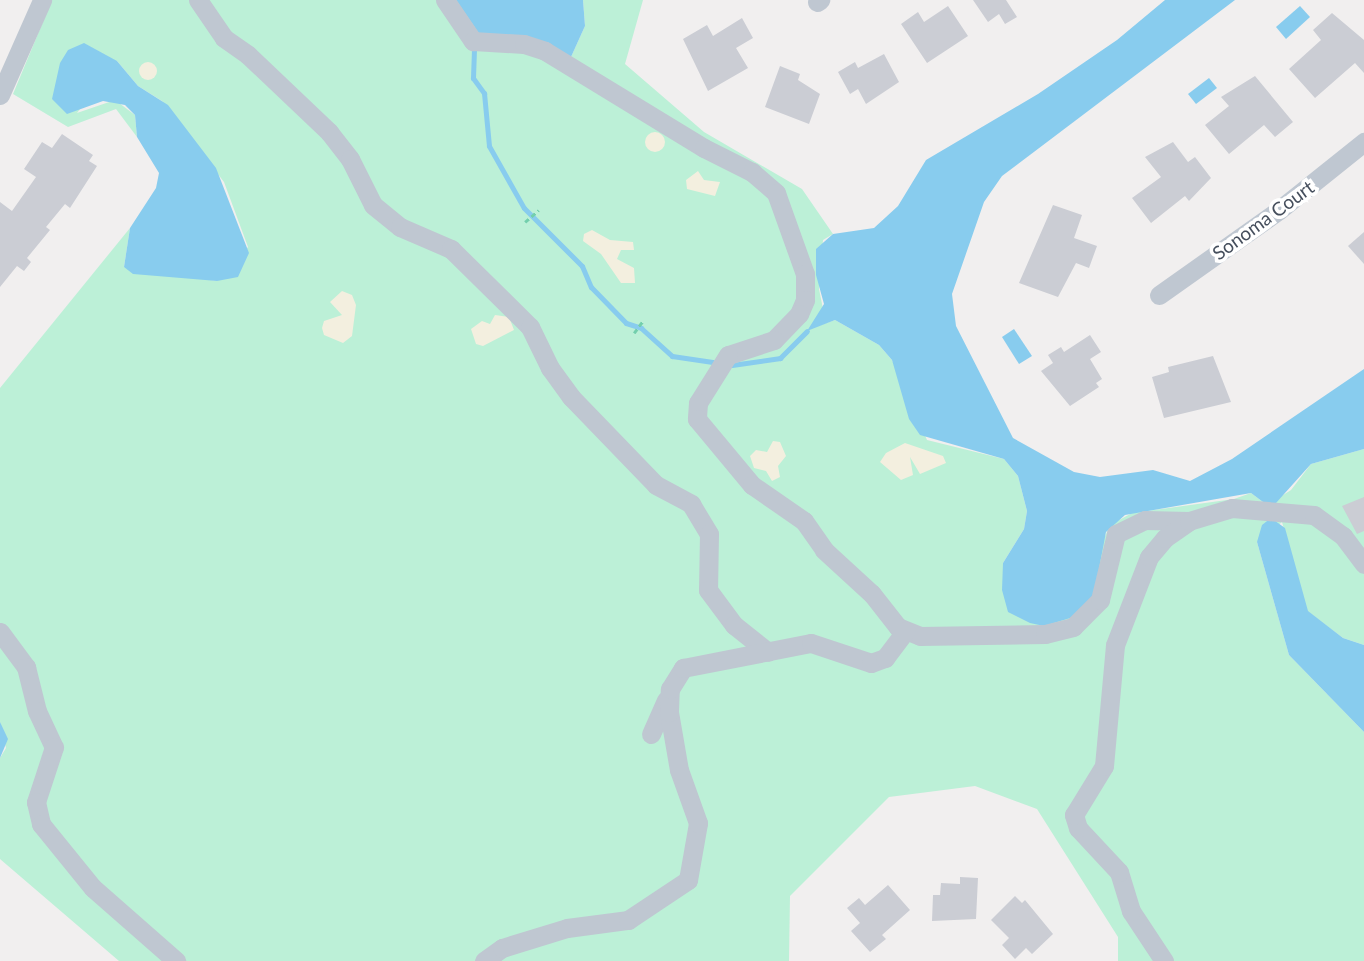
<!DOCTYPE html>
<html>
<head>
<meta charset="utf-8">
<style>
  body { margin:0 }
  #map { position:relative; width:1364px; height:961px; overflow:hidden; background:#f1efef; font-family:Lato,sans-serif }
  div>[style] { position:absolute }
  .green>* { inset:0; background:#bcf0d7 }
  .sand>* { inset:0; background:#f3efdf }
  .round { border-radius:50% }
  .water>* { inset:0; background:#8ce }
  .stream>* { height:5px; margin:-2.5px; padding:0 2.5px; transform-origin:2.5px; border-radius:2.5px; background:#8ce }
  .building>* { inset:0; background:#cbcdd4 }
  .path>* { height:2.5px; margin-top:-1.25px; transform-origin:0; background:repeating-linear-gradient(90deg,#73cfad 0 5px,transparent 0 8.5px) }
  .minor>* { height:19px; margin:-9.5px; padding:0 9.5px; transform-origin:9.5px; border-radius:9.5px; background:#bfc7d1 }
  span { translate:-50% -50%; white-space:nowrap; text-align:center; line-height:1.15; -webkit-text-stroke:7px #fff; paint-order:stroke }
  .street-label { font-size:19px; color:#464f5d }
</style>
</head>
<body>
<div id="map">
  <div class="green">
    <div style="clip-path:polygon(52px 0,456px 0,571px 57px,585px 26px,583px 0,643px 0,625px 64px,704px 132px,802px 189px,833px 234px,823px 240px,819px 289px,823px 309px,809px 329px,835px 320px,879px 345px,892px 360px,927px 440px,1004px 459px,1018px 476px,1027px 511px,1024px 529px,1003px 563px,1102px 543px,1110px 525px,1132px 513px,1234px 499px,1251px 493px,1267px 505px,1291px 490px,1311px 464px,1364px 449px,1364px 645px,1343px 638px,1307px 611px,1282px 522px,1257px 542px,1289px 655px,1364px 732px,1364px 961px,1118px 961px,1118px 937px,1037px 809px,975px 786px,889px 797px,790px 896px,789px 961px,119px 961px,0 859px,0 758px,6px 748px,0 722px,0 388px,130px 228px,124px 267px,217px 281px,248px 247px,224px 182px,162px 101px,138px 86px,117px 61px,77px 113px,115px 100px,135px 115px,137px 137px,116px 109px,68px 127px,13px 94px)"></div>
  </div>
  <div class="sand">
    <div class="round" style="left:139px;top:62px;width:18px;height:18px"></div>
    <div class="round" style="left:645px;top:132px;width:20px;height:20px"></div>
    <div style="clip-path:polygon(698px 171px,704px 180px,720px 182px,715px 196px,687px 189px,686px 180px)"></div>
    <div style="clip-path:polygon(592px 230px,610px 240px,633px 242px,634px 250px,621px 250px,617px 259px,634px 268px,635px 283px,621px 283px,601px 254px,583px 241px,584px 234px)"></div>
    <div style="clip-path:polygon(342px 291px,352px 295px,356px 305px,352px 336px,343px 343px,324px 335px,322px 328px,324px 321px,342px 315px,330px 302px)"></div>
    <div style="clip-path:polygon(495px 315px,509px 317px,514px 330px,483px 346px,476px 344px,471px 329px,482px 321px,490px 324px)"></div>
    <div style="clip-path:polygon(773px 441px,780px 442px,786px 456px,778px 466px,780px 477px,772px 481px,766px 471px,754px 468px,750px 456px,756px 450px,767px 452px)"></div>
    <div style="clip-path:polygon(905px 443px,943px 456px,946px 463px,920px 474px,910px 457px,913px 475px,901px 480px,880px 462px,886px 453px)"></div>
  </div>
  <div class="water">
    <div style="clip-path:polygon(456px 0,583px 0,585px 26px,571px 57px,482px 38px)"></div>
    <div style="clip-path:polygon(1165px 0,1235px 0,1002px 176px,984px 202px,952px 294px,956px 326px,1013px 438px,1074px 472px,1100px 477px,1153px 470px,1190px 481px,1232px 459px,1364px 369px,1364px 449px,1311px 464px,1276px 503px,1267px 505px,1251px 493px,1125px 515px,1106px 532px,1094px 595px,1080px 615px,1044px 626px,1030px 623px,1008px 612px,1002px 590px,1003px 563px,1024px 529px,1027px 511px,1018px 476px,1004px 459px,920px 435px,909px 419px,892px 360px,879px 345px,835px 320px,807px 331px,824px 304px,816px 275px,816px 249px,833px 234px,874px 228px,898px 206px,926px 160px,1038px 94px,1117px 40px)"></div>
    <div style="clip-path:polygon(1300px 6px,1310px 17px,1286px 39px,1276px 27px)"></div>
    <div style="clip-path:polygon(84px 43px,117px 61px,138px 86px,168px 105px,216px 168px,249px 253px,238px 277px,217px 281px,133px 274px,124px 267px,130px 228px,156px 188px,159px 173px,137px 137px,135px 115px,125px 105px,103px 101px,67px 114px,52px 99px,60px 63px,68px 50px)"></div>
    <div style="clip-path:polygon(1209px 78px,1217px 88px,1196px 104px,1188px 94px)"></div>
    <div style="clip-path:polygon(1014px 329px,1032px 356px,1019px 364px,1002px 337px)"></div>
    <div style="clip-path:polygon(1271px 518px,1285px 528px,1308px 611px,1343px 638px,1364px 645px,1364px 732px,1289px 655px,1257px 542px,1262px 525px)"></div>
    <div style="clip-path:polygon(0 722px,8px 739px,0 758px)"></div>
  </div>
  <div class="stream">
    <div style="left:474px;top:49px;width:29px;rotate:92deg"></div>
    <div style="left:473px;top:78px;width:19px;rotate:54deg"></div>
    <div style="left:484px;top:93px;width:53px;rotate:84.6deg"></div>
    <div style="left:489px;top:146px;width:71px;rotate:60.6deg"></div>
    <div style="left:524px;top:208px;width:82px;rotate:45deg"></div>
    <div style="left:582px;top:266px;width:23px;rotate:67deg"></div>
    <div style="left:591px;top:287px;width:50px;rotate:45.8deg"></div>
    <div style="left:626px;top:323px;width:16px;rotate:18deg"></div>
    <div style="left:641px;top:328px;width:42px;rotate:42.1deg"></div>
    <div style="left:672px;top:356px;width:41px;rotate:8.3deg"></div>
    <div style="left:732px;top:365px;width:49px;rotate:-8.3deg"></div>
    <div style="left:780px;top:358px;width:38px;rotate:-45deg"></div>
  </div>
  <div class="building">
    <div style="clip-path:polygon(973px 0,1006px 0,1017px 17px,1005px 24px,999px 14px,988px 22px)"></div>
    <div style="clip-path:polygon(948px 6px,968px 36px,927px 63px,901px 24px,918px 12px,924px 22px)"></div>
    <div style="clip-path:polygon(1332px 13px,1364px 40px,1364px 73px,1355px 63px,1315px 98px,1289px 69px,1321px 40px,1313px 30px)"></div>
    <div style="clip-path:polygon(742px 18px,753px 38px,736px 48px,748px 68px,708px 91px,683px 39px,707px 25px,713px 36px)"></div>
    <div style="clip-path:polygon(884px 54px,899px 82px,866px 104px,858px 89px,850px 94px,838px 72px,855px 62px,858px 68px)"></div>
    <div style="clip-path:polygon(780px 66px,800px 74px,798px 80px,820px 94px,809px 124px,765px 107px)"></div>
    <div style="clip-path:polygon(1255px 76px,1293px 122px,1275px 137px,1264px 125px,1229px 154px,1205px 125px,1229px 106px,1221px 97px)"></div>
    <div style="clip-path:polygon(62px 134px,93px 155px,89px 161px,97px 166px,70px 208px,65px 204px,46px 227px,50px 230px,27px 258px,31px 262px,24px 271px,17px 266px,0 287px,0 202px,12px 211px,36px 177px,24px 169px,42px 142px,52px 148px)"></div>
    <div style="clip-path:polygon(1173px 142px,1188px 162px,1195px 157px,1211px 178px,1189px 201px,1185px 196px,1151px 223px,1132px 198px,1161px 177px,1145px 157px)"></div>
    <div style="clip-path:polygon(1053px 205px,1082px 215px,1074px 238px,1097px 246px,1089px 268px,1076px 263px,1058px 297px,1019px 283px)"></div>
    <div style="clip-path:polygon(1364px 232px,1364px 264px,1348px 246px)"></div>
    <div style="clip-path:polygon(1090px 335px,1101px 352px,1090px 359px,1102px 379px,1096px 383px,1099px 387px,1070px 406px,1041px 371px,1053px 363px,1048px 355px,1061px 347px,1064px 352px)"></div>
    <div style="clip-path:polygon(1213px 356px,1231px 402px,1164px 418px,1152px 377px,1169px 372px,1168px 367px)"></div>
    <div style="clip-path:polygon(1364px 497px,1364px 531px,1357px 534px,1342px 506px)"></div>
    <div style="clip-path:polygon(960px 877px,978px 878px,976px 919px,932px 921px,933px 895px,940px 895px,941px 883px,960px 884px)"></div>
    <div style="clip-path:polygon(888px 885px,910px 910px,882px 935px,886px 939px,870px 952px,851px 931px,860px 923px,847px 908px,859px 898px,865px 905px)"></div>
    <div style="clip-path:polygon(1015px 896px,1022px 903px,1025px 900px,1053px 934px,1032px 954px,1026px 948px,1015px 959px,1002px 945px,1009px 938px,991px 920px)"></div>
  </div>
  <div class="path">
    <div style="left:525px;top:222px;width:18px;rotate:-41deg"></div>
    <div style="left:634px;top:333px;width:14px;rotate:-54deg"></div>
  </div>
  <div class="minor">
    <div style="left:198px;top:0;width:46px;rotate:55.6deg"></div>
    <div style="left:224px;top:38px;width:29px;rotate:35deg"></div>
    <div style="left:248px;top:55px;width:112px;rotate:43.5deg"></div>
    <div style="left:329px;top:132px;width:34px;rotate:52deg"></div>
    <div style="left:350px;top:159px;width:51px;rotate:63.4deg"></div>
    <div style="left:373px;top:205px;width:35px;rotate:39deg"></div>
    <div style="left:400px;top:227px;width:56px;rotate:23.3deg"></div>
    <div style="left:451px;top:249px;width:111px;rotate:44.6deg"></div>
    <div style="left:530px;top:327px;width:46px;rotate:64deg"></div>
    <div style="left:550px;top:368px;width:36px;rotate:54deg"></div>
    <div style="left:571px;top:397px;width:122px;rotate:46deg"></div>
    <div style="left:656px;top:485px;width:40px;rotate:28deg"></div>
    <div style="left:691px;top:504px;width:35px;rotate:59deg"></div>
    <div style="left:709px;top:534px;width:56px;rotate:91deg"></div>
    <div style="left:708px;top:590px;width:44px;rotate:53.4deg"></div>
    <div style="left:734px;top:625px;width:43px;rotate:38.5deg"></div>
    <div style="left:445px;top:0;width:50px;rotate:55.7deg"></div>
    <div style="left:473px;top:41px;width:51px;rotate:3.4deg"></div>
    <div style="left:524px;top:44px;width:22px;rotate:18deg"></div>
    <div style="left:545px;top:51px;width:186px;rotate:31.4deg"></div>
    <div style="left:704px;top:148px;width:54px;rotate:26.6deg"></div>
    <div style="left:752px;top:172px;width:32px;rotate:41deg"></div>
    <div style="left:776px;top:193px;width:86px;rotate:70.3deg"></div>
    <div style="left:805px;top:274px;width:26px;rotate:90deg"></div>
    <div style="left:805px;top:300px;width:15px;rotate:113deg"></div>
    <div style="left:799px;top:314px;width:36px;rotate:134deg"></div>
    <div style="left:774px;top:340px;width:48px;rotate:161.9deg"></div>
    <div style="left:728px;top:355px;width:57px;rotate:122deg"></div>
    <div style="left:698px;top:403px;width:16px;rotate:94deg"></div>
    <div style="left:697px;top:419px;width:86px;rotate:50.2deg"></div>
    <div style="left:752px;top:485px;width:63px;rotate:34.7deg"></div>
    <div style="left:804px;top:521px;width:35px;rotate:55deg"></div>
    <div style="left:824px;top:550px;width:65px;rotate:42.5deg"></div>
    <div style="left:872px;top:594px;width:42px;rotate:51.8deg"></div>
    <div style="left:898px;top:627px;width:24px;rotate:22deg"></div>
    <div style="left:920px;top:636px;width:125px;rotate:-0.9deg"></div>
    <div style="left:1045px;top:634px;width:29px;rotate:-14deg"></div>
    <div style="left:1073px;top:627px;width:38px;rotate:-45deg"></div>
    <div style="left:1100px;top:600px;width:68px;rotate:-76.4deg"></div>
    <div style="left:1116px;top:534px;width:32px;rotate:-26deg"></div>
    <div style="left:1145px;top:520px;width:44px;rotate:1.3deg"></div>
    <div style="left:817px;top:2px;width:4px;rotate:-34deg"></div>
    <div style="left:0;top:95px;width:104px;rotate:-66.1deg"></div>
    <div style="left:1159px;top:295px;width:147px;rotate:-35.3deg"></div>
    <div style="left:1279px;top:210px;width:109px;rotate:-38.7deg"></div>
    <div style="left:0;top:632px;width:44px;rotate:53.4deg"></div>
    <div style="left:26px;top:667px;width:45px;rotate:76deg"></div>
    <div style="left:37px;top:711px;width:40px;rotate:65deg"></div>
    <div style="left:54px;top:747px;width:58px;rotate:108.1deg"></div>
    <div style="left:36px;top:802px;width:23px;rotate:77deg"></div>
    <div style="left:41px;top:824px;width:82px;rotate:50.9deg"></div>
    <div style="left:93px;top:888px;width:111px;rotate:41.3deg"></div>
    <div style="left:651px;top:734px;width:37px;rotate:-66deg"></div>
    <div style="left:484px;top:961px;width:22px;rotate:-36deg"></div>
    <div style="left:502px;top:948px;width:68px;rotate:-17.1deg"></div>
    <div style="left:567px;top:928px;width:62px;rotate:-7.5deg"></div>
    <div style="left:628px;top:920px;width:72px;rotate:-33.7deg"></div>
    <div style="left:688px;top:880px;width:58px;rotate:-80deg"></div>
    <div style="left:698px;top:823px;width:56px;rotate:-109.7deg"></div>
    <div style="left:679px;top:770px;width:59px;rotate:-99.8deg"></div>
    <div style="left:669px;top:712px;width:23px;rotate:-88deg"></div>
    <div style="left:670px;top:689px;width:25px;rotate:-58deg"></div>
    <div style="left:683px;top:668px;width:130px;rotate:-11.1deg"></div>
    <div style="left:811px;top:643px;width:63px;rotate:18.4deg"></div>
    <div style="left:871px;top:663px;width:15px;rotate:-20deg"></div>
    <div style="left:885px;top:658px;width:34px;rotate:-53deg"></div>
    <div style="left:1164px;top:961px;width:60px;rotate:-123.4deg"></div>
    <div style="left:1131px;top:911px;width:41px;rotate:-107.1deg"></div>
    <div style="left:1119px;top:872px;width:60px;rotate:-133deg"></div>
    <div style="left:1078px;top:828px;width:14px;rotate:-107deg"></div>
    <div style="left:1074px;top:815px;width:57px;rotate:-58.5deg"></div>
    <div style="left:1104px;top:766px;width:121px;rotate:-84.8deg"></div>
    <div style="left:1115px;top:645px;width:94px;rotate:-68.9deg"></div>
    <div style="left:1149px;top:557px;width:25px;rotate:-50deg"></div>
    <div style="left:1165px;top:538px;width:29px;rotate:-35deg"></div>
    <div style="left:1189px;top:521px;width:45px;rotate:-16.8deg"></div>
    <div style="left:1232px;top:508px;width:82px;rotate:4.9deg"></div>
    <div style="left:1314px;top:515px;width:36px;rotate:36deg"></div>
    <div style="left:1343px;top:536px;width:35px;rotate:53deg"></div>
  </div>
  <div class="street-label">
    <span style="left:1263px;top:220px;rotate:-36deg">Sonoma Court</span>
  </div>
</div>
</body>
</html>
